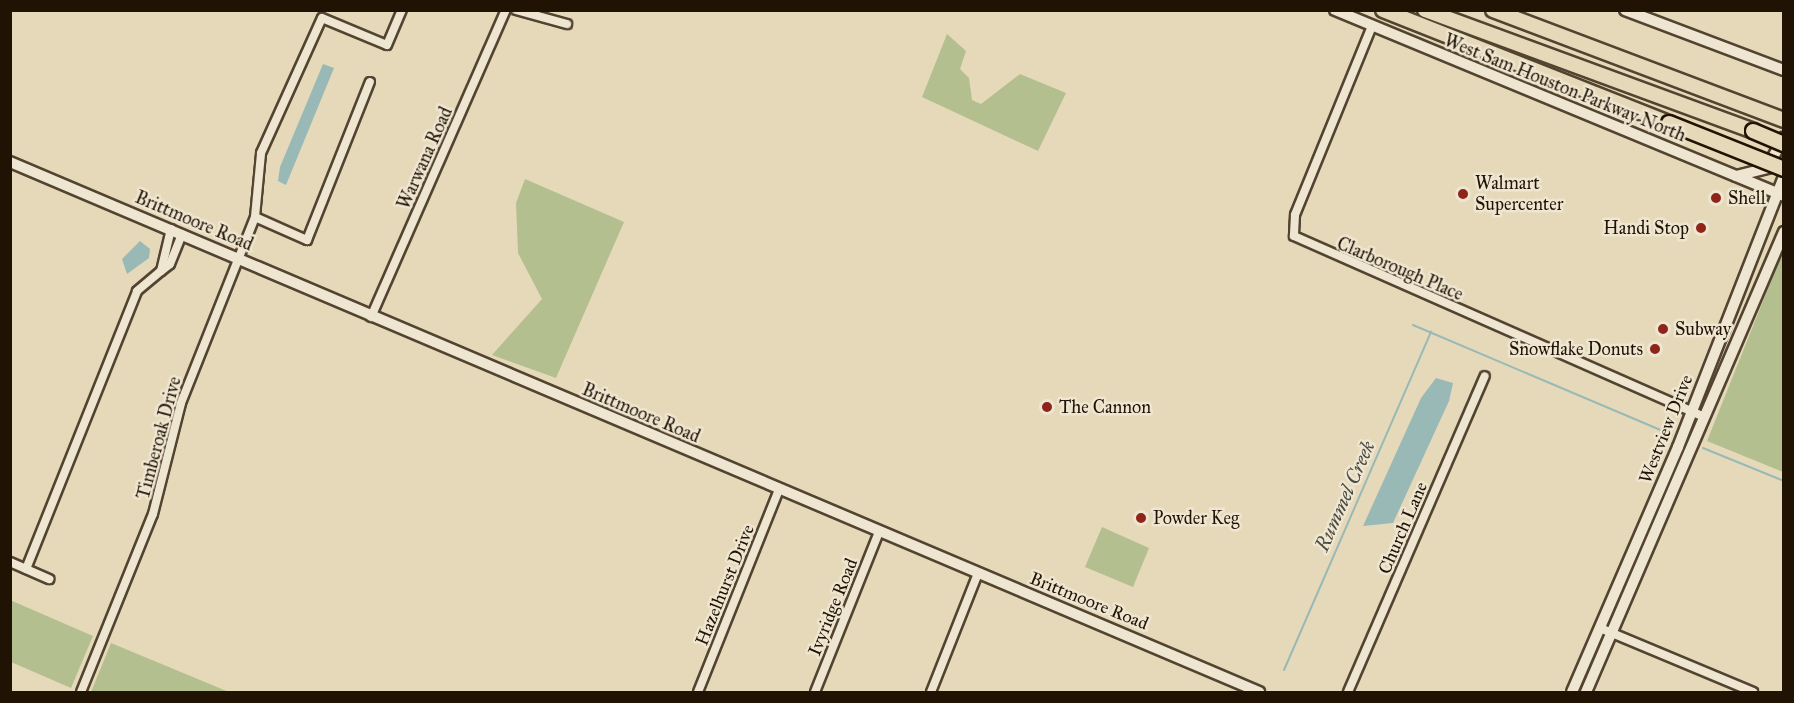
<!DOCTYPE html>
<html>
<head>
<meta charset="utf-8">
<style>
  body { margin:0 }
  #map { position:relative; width:1794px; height:703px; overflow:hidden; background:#e6d9b9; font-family:"IM FELL Great Primer",serif }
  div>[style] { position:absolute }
  .green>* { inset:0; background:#b4bf8f }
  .water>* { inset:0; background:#98b9b6 }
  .stream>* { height:2px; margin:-1px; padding:0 1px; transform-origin:1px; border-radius:1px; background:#98b9b6 }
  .roads { filter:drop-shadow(2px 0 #524430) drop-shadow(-2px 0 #524430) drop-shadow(0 2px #524430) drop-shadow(0 -2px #524430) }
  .street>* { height:8px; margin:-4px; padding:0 4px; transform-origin:4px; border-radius:4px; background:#efe6d2 }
  .secondary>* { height:10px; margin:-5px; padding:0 5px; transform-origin:5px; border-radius:5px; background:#efe6d2 }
  .highway>* { height:14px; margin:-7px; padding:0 7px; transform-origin:7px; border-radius:7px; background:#e6d9b9 }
  .bridges { filter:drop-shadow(2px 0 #211303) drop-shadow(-2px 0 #211303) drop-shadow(0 2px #211303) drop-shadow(0 -2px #211303) }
  .highway-bridge>* { height:14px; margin:-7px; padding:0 7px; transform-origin:7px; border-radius:7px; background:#e6d9b9 }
  .dots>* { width:16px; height:16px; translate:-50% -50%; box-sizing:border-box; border:3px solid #efe6d2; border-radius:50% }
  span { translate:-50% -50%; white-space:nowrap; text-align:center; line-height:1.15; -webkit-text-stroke:5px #efe6d2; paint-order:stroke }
  .street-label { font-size:18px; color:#211303 }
  .poi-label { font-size:18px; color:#211303 }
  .left { translate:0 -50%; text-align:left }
  .right { translate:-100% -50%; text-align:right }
  .water-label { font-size:20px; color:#4b4d42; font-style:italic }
  .frame { position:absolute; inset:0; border:12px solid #211303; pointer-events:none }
</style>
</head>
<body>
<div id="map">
  <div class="green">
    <div style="clip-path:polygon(947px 34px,966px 51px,960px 69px,969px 78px,972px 100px,981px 104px,1020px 74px,1066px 93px,1038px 151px,922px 97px)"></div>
    <div style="clip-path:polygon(525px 179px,624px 222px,556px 378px,492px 355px,542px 299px,518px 253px,516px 203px)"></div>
    <div style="clip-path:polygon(1783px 251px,1784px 472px,1783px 472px,1707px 441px)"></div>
    <div style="clip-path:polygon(1102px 527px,1149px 548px,1133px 587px,1085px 567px)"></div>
    <div style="clip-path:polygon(10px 600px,93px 636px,71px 688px,11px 662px)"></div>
    <div style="clip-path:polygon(111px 643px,229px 692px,91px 692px)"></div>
  </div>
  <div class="water">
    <div style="clip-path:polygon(323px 64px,334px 68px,286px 185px,278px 181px,280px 167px)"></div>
    <div style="clip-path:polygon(140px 241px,150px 249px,149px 258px,127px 274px,122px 259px)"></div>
    <div style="clip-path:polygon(1436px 378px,1453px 383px,1449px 401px,1393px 523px,1363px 526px,1421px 398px)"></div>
  </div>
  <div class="stream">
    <div style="left:1413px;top:325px;width:281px;rotate:23deg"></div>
    <div style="left:1703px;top:448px;width:87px;rotate:22.2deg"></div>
    <div style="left:1284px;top:670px;width:369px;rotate:-66.5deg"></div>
  </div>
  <div class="roads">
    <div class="street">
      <div style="left:516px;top:10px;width:53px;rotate:15.4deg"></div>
      <div style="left:1372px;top:26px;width:204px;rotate:112.2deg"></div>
      <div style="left:1295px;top:215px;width:21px;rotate:93deg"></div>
      <div style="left:1294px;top:236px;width:447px;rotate:23.8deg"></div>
      <div style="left:255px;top:217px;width:57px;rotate:23.9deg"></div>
      <div style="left:307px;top:240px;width:170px;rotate:-68.3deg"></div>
      <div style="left:171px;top:229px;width:43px;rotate:103.4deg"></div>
      <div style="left:161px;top:271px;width:11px;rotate:-38deg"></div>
      <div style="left:170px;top:264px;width:32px;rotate:-68deg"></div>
      <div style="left:371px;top:317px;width:335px;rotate:-66.3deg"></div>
      <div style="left:10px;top:562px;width:43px;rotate:23.6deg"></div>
      <div style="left:26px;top:569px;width:299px;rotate:-68.2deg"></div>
      <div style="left:137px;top:291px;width:31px;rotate:-40deg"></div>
      <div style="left:1600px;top:628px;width:166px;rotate:22.7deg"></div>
      <div style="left:81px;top:692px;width:192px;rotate:-68deg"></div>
      <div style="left:153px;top:514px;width:114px;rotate:-75.8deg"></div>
      <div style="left:181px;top:403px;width:200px;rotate:-68.3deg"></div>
      <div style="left:255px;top:217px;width:64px;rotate:-84.6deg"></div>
      <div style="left:261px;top:153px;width:148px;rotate:-65.7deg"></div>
      <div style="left:322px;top:18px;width:70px;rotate:22.6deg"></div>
      <div style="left:387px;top:45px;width:38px;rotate:-67deg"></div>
      <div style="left:698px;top:692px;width:219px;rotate:-68.2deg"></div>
      <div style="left:815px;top:692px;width:172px;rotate:-68.2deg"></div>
      <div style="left:931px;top:692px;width:128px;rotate:-68.4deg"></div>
      <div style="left:1348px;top:692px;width:344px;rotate:-66.6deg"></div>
    </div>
    <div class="secondary">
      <div style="left:1335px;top:10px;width:486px;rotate:22.5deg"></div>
      <div style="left:1625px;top:10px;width:170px;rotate:20.7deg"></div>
      <div style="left:10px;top:162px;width:1357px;rotate:22.99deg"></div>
      <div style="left:1736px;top:176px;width:32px;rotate:-14deg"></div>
      <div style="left:1767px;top:168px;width:35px;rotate:-61deg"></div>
      <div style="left:1572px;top:692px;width:267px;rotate:-66.6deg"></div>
      <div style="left:1678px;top:447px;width:291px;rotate:-68.6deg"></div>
      <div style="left:1586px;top:692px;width:501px;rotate:-66.71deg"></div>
    </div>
    <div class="highway">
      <div style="left:1383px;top:10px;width:308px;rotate:21.6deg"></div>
      <div style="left:1425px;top:10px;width:350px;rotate:20.2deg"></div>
      <div style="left:1493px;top:10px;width:311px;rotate:20.7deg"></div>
    </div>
  </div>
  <div class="bridges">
    <div class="highway-bridge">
      <div style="left:1669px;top:123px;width:124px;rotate:21.8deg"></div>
      <div style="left:1753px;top:131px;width:34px;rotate:23deg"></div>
    </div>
  </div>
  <div class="dots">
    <div style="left:1463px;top:194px;background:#8f2418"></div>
    <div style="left:1716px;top:198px;background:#8f2418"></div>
    <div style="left:1701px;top:228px;background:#8f2418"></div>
    <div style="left:1663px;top:329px;background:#8f2418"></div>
    <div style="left:1655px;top:349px;background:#8f2418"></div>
    <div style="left:1047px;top:407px;background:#8f2418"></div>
    <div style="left:1141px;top:518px;background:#8f2418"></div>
  </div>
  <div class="street-label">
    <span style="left:1565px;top:88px;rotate:22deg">West Sam Houston Parkway North</span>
    <span style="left:425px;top:158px;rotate:-66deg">Warwana Road</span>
    <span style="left:194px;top:221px;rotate:23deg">Brittmoore Road</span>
    <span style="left:1400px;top:269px;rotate:23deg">Clarborough Place</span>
    <span style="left:641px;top:413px;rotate:23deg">Brittmoore Road</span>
    <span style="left:1666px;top:429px;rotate:-68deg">Westview Drive</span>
    <span style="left:159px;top:438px;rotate:-75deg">Timberoak Drive</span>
    <span style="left:1403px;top:528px;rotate:-67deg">Church Lane</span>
    <span style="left:725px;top:585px;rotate:-68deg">Hazelhurst Drive</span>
    <span style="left:1089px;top:601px;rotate:22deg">Brittmoore Road</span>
    <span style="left:833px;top:607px;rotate:-68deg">Ivyridge Road</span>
  </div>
  <div class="poi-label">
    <span class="left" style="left:1475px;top:194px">Walmart<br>Supercenter</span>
    <span class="left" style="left:1728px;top:198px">Shell</span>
    <span class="right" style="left:1689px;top:228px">Handi Stop</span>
    <span class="left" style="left:1675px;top:329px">Subway</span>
    <span class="right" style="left:1643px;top:349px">Snowflake Donuts</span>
    <span class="left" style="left:1059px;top:407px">The Cannon</span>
    <span class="left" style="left:1153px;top:518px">Powder Keg</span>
  </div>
  <div class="water-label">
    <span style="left:1345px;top:496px;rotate:-66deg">Rummel Creek</span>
  </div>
  <div class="frame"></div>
</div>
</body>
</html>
